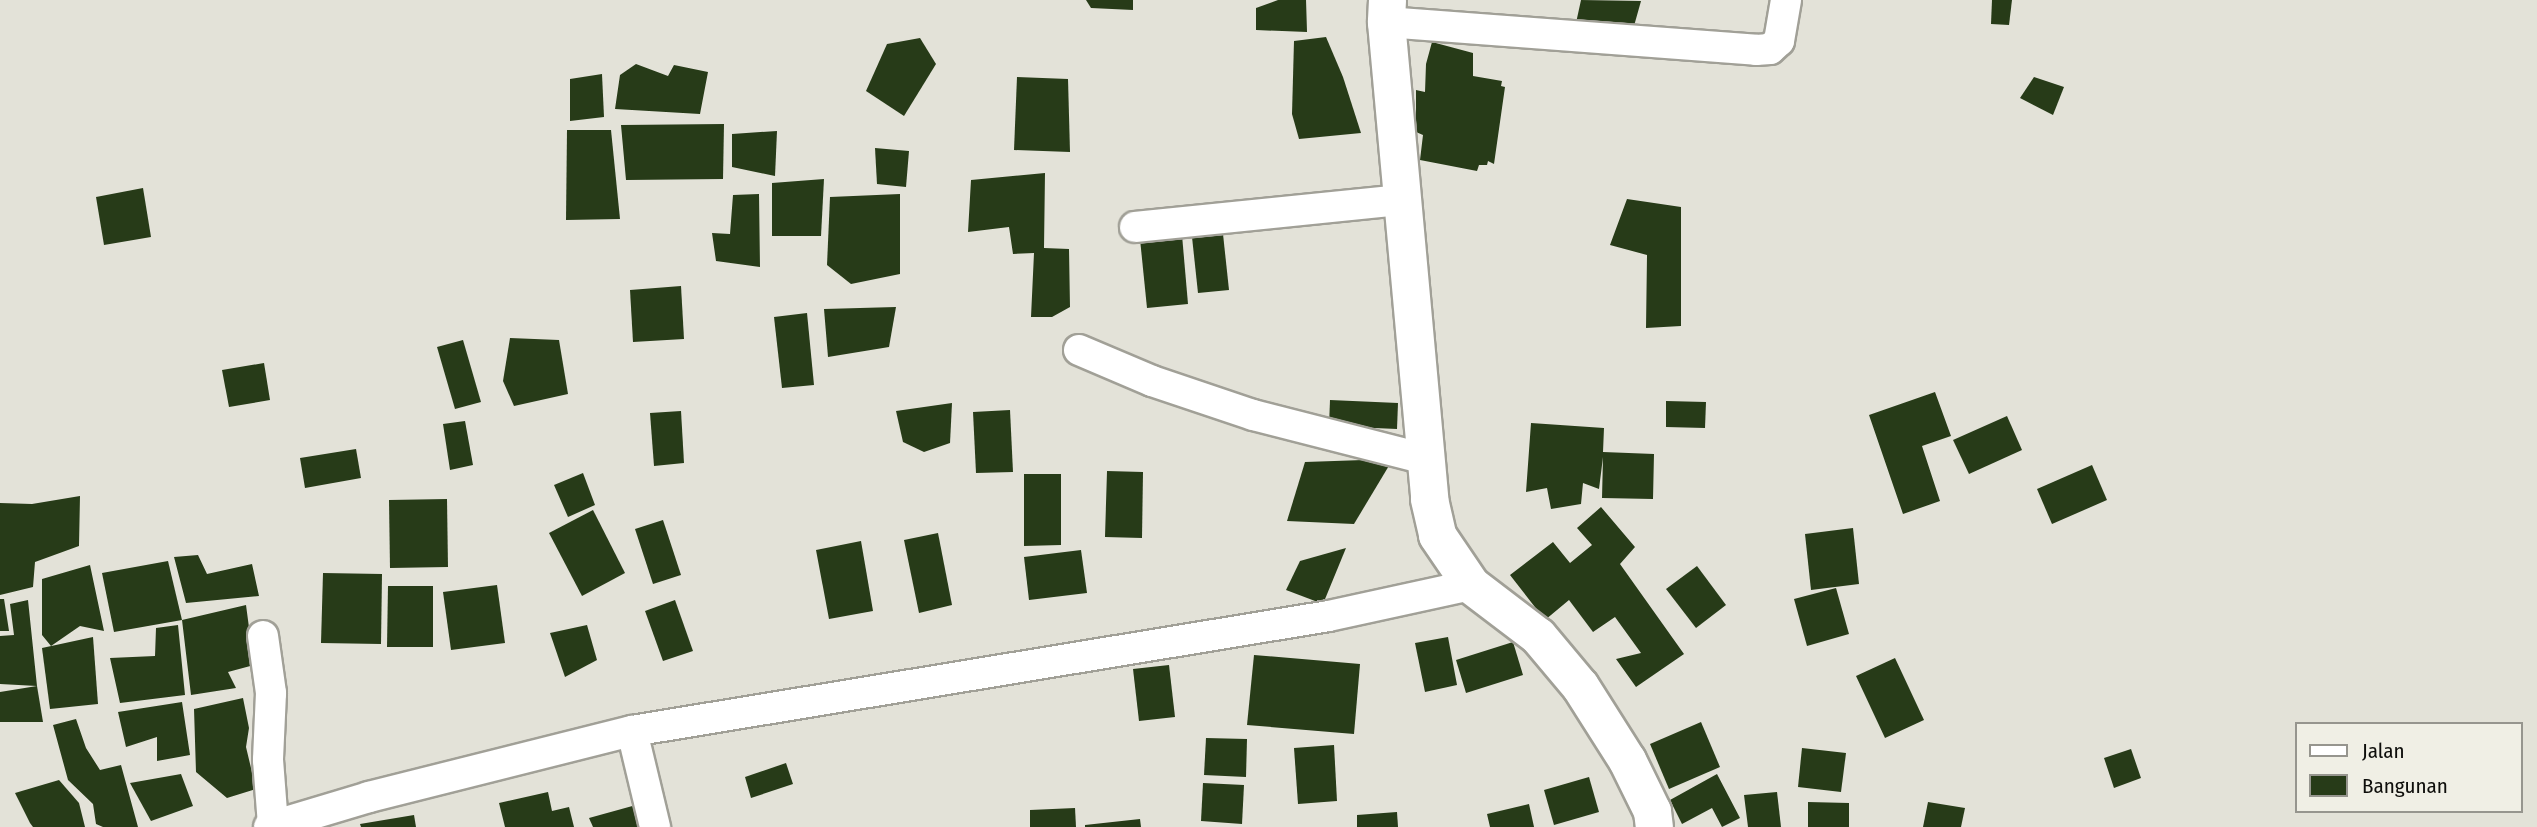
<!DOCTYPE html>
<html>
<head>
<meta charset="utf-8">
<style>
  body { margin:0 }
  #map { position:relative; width:2537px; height:827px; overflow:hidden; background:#e3e2d8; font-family:"Fira Sans Condensed",sans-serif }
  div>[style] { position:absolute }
  .building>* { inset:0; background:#273b18 }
  .roads { filter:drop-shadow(2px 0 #a1a097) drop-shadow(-2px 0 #a1a097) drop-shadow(0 2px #a1a097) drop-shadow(0 -2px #a1a097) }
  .minor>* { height:30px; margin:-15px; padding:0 15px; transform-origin:15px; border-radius:15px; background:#fff }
  .tertiary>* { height:37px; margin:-18.5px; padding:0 18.5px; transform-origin:18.5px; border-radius:18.5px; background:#fff }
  span { translate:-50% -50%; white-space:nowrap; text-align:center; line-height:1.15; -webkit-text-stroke:7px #f0efe5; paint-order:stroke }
  .legend { position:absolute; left:2295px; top:722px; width:228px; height:91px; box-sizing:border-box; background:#f0efe5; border:2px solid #96958e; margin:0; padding:9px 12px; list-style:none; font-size:21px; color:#0e0e0b }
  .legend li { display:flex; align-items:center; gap:14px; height:35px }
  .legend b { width:35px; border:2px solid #96958e }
</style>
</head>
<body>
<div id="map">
  <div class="building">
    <div style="clip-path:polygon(1086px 0,1133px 0,1133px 10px,1091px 8px)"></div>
    <div style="clip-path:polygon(1278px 0,1306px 0,1307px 32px,1256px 30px,1256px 8px)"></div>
    <div style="clip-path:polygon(1581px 0,1641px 1px,1632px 33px,1576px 23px)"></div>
    <div style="clip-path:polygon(1992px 0,2012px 0,2009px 25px,1991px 24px)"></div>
    <div style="clip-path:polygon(1326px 37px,1343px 77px,1361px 133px,1299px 139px,1292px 114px,1294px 41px)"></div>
    <div style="clip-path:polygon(920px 38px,936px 64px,904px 116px,866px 91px,887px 44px)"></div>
    <div style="clip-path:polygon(1432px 42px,1473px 53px,1473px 76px,1502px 81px,1501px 86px,1505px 87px,1494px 164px,1488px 161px,1487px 165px,1479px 165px,1477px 171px,1420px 160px,1423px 135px,1416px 132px,1416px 90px,1425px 92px,1426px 64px)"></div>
    <div style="clip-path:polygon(636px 64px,668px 76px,674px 65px,708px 72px,700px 114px,615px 109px,620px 75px)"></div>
    <div style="clip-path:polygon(602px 74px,604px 117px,570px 121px,570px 79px)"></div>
    <div style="clip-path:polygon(1017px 77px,1068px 79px,1070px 152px,1014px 150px)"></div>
    <div style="clip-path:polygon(2034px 77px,2064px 87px,2053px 115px,2020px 98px)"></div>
    <div style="clip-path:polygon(724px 124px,723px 179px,626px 180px,621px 125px)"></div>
    <div style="clip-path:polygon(567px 130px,611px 130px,620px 219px,566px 220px)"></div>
    <div style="clip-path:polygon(777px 131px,775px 176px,732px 167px,732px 134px)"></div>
    <div style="clip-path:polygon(875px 148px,909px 151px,906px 187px,877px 184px)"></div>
    <div style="clip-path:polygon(1045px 173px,1044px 248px,1069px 249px,1070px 307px,1052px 317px,1031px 317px,1034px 253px,1013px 254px,1009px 227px,968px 232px,971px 180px)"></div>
    <div style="clip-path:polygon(824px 179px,821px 236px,772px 236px,772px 183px)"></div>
    <div style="clip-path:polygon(143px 188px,151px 237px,104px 245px,96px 197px)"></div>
    <div style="clip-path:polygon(759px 194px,760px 267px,716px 261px,712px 233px,730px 234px,733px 195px)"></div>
    <div style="clip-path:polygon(900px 194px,900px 274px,851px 284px,827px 265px,830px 197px)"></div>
    <div style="clip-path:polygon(1627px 199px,1681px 207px,1681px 326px,1646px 328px,1647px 255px,1610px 245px)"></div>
    <div style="clip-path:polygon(1223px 234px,1229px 290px,1198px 293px,1192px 237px)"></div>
    <div style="clip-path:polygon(1182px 235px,1188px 304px,1147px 308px,1140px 239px)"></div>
    <div style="clip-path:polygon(681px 286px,684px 339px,633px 342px,630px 290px)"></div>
    <div style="clip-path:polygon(896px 307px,889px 347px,828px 357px,824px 309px)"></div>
    <div style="clip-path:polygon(807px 313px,814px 385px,782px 388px,774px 317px)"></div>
    <div style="clip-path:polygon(510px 338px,559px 340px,568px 394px,514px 406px,503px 381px)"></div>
    <div style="clip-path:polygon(463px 340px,481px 402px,455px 409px,437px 347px)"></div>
    <div style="clip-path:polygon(264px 363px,270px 400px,229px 407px,222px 370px)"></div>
    <div style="clip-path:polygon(1935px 392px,1951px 436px,1922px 446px,1940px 501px,1903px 514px,1869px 415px)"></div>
    <div style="clip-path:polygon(1330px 400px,1398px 403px,1397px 429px,1329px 426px)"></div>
    <div style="clip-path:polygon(1666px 401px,1706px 402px,1705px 428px,1666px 427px)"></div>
    <div style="clip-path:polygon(952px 403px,950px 443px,924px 452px,903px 442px,896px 411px)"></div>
    <div style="clip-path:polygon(1010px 410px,1013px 472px,976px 473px,973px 412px)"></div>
    <div style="clip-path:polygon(681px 411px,684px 463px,654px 466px,650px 413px)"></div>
    <div style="clip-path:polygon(2007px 416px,2022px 450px,1969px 474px,1953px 440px)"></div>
    <div style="clip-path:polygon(465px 421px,473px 465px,450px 470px,443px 424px)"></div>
    <div style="clip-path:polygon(1531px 423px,1604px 428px,1603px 452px,1654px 454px,1653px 499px,1602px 498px,1603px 457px,1599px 489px,1583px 483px,1581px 504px,1551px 509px,1547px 488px,1526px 492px)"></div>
    <div style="clip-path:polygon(356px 449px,361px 478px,305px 488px,300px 458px)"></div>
    <div style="clip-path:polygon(1393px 459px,1354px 524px,1287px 521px,1305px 462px)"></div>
    <div style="clip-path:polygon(2092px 465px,2107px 500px,2052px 524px,2037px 489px)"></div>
    <div style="clip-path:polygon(1107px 471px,1143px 472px,1142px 538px,1105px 537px)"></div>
    <div style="clip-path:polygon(583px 473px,595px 505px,568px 517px,554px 485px)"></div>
    <div style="clip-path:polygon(1024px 474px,1061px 474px,1061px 545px,1024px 546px)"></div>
    <div style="clip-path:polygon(80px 496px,79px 546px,35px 562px,33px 587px,0 595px,0 503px,32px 504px)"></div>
    <div style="clip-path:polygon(447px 499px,448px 567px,390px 568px,389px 500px)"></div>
    <div style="clip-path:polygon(1601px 507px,1635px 547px,1620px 564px,1684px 654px,1636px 687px,1616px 659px,1641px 653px,1615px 617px,1593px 632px,1569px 600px,1545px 620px,1510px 575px,1553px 542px,1570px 563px,1592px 545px,1577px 528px)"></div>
    <div style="clip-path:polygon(593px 510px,625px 573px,582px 596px,549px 533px)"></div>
    <div style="clip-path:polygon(663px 520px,681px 575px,653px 584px,635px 529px)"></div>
    <div style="clip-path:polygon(1853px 528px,1859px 584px,1811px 590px,1805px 534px)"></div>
    <div style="clip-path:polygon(938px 533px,952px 605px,919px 613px,904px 540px)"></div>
    <div style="clip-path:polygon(861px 541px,873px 611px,829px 619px,816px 550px)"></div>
    <div style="clip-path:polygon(1346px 548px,1323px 604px,1286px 590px,1300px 561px)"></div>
    <div style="clip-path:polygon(1081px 550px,1087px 593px,1029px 600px,1024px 557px)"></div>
    <div style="clip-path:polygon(198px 555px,207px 574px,252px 564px,259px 596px,186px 603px,174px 557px)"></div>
    <div style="clip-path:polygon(168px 561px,182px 620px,114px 632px,102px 573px)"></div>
    <div style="clip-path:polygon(90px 565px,104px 631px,80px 626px,51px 646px,42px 635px,42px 579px)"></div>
    <div style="clip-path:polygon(1697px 566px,1726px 605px,1696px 628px,1666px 589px)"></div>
    <div style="clip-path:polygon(323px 573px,382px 574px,381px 644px,321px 643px)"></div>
    <div style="clip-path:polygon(497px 585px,505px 643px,451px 650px,443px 592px)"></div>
    <div style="clip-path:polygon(388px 586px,433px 586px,433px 647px,387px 647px)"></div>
    <div style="clip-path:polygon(1836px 588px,1849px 634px,1807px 646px,1794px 599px)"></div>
    <div style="clip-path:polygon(0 599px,4px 599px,9px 631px,0 631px)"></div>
    <div style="clip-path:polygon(28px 600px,37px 686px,0 684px,0 636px,14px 635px,10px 604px)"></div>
    <div style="clip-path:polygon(675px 600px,693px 651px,663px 661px,645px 611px)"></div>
    <div style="clip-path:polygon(246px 605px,254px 665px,228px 672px,236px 688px,191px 695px,182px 620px)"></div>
    <div style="clip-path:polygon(178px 625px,185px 695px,120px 703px,110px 658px,155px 656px,156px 628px)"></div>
    <div style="clip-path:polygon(587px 625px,597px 660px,565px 677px,550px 633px)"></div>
    <div style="clip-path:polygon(93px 637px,98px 704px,50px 709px,42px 648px)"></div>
    <div style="clip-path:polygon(1448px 637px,1457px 685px,1425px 692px,1415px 643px)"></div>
    <div style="clip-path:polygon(1513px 642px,1523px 675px,1466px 693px,1456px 660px)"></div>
    <div style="clip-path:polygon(1254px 655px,1360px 664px,1354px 734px,1247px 725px)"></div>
    <div style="clip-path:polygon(1895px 658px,1924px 720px,1885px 738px,1856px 676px)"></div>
    <div style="clip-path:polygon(1169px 665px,1175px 717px,1139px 721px,1133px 669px)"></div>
    <div style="clip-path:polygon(37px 686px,43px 722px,0 722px,0 692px)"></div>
    <div style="clip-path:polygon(243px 698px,249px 728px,246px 747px,256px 789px,227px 798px,196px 772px,194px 709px)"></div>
    <div style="clip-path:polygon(182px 702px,190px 755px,157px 761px,157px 737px,126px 747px,118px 712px)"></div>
    <div style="clip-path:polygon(76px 719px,86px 748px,100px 770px,121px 765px,138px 827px,103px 827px,96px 824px,93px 804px,68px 780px,53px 725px)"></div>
    <div style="clip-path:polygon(1701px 722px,1720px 767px,1669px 789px,1650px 744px)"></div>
    <div style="clip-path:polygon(1206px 738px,1247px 739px,1246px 777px,1204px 775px)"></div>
    <div style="clip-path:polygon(1334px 745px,1337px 801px,1298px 804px,1294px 748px)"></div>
    <div style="clip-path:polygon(1802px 748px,1846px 753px,1841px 792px,1798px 787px)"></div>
    <div style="clip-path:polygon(2131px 749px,2141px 778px,2114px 788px,2104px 758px)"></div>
    <div style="clip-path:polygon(786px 763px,793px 784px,751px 798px,745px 777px)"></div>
    <div style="clip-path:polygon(181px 774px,193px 806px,151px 821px,130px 783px)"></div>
    <div style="clip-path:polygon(1717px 774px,1740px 818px,1722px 827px,1712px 808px,1682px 824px,1670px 800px)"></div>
    <div style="clip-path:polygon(1589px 777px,1599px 812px,1554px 825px,1544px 790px)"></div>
    <div style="clip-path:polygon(59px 780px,79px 803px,85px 827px,33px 827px,30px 823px,15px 793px)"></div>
    <div style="clip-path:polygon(1203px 783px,1244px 785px,1242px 824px,1201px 821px)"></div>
    <div style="clip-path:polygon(548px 792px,552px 811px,569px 807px,574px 827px,505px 827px,499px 803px)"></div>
    <div style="clip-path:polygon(1777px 792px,1781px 827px,1748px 827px,1744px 795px)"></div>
    <div style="clip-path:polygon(1808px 802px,1849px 803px,1849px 827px,1808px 827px)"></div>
    <div style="clip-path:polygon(1928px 802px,1965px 808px,1961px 827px,1923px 827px)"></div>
    <div style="clip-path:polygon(1529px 804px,1534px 827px,1490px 827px,1487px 814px)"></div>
    <div style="clip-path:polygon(636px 805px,647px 827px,593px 827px,589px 818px)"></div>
    <div style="clip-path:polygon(1075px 808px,1076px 827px,1030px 827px,1030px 810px)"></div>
    <div style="clip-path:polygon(1397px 812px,1398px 827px,1357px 827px,1357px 815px)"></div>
    <div style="clip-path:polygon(414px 815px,416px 827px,361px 827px,360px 824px)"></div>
    <div style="clip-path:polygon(1140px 819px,1141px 827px,1085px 827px,1085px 825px)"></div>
  </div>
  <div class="roads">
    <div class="minor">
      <div style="left:1386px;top:22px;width:371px;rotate:4.3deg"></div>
      <div style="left:1756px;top:50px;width:14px;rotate:-4deg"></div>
      <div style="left:1770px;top:49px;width:12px;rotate:-42deg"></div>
      <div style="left:1779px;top:41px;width:42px;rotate:-80.3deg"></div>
      <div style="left:1135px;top:227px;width:268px;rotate:-5.8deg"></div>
      <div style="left:1079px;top:350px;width:79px;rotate:23deg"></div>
      <div style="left:1152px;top:381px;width:107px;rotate:18.6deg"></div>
      <div style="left:1253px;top:415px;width:178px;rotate:14.3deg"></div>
      <div style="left:263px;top:636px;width:58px;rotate:82deg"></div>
      <div style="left:271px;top:693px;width:67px;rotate:92.6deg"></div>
      <div style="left:268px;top:760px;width:65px;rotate:85.6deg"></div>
      <div style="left:632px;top:731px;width:99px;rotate:76.5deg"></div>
      <div style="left:269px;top:827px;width:104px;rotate:-16.7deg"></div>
      <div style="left:369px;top:797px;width:271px;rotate:-14.1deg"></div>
      <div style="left:632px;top:731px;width:706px;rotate:-9.37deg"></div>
      <div style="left:1329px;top:616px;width:145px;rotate:-12.3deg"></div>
    </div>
    <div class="tertiary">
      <div style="left:1387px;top:0;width:22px;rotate:93deg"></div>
      <div style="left:1386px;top:22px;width:479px;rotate:84.8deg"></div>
      <div style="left:1429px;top:499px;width:37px;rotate:77deg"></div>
      <div style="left:1437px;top:535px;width:60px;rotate:55.8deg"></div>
      <div style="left:1471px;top:585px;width:84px;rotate:37.3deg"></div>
      <div style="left:1538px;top:636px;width:65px;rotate:50deg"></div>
      <div style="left:1580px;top:686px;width:88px;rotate:57.6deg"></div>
      <div style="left:1627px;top:760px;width:57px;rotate:63.9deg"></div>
      <div style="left:1652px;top:811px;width:16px;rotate:83deg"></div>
    </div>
  </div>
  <ul class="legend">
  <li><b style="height:9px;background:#fff"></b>Jalan</li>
  <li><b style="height:19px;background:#273b18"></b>Bangunan</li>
  </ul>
</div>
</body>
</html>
